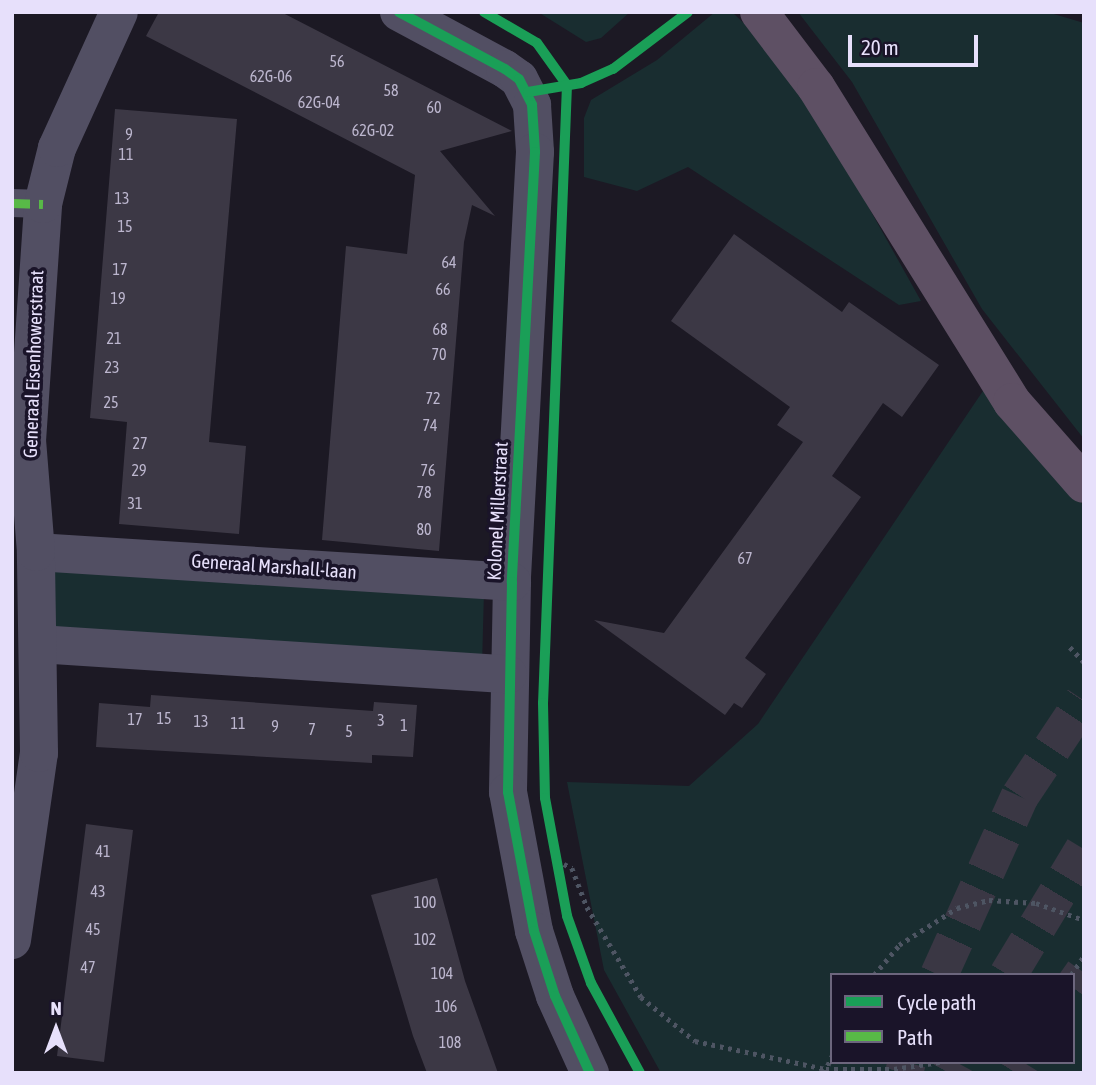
<!DOCTYPE html>
<html>
<head>
<meta charset="utf-8">
<style>
  body { margin:0 }
  #map { position:relative; width:1096px; height:1085px; overflow:hidden; background:#1c1924; font-family:"Asap Condensed",sans-serif }
  div>[style] { position:absolute }
  .green>* { inset:0; background:#192d30 }
  .building>* { inset:0; background:#3c3845 }
  .trunk-tunnel>* { height:38px; margin-top:-19px; transform-origin:0; background:repeating-linear-gradient(90deg,#3a3744 0 38px,transparent 0 57px) }
  .motorway-tunnel>* { height:38px; margin-top:-19px; transform-origin:0; background:repeating-linear-gradient(90deg,#3a3744 0 38px,transparent 0 57px) }
  .path>* { height:4.5px; margin-top:-2.25px; transform-origin:0; background:repeating-linear-gradient(90deg,#4e5563 0 3.5px,transparent 0 8.5px) }
  .pedestrian>* { height:28px; margin:-14px; padding:0 14px; transform-origin:14px; border-radius:14px; background:#524f63 }
  .minor>* { height:38px; margin:-19px; padding:0 19px; transform-origin:19px; border-radius:19px; background:#524f63 }
  .trunk>* { height:38px; margin:-19px; padding:0 19px; transform-origin:19px; border-radius:19px; background:#5e5064 }
  .quiet>* { height:9px; margin-top:-4.5px; transform-origin:0; background:repeating-linear-gradient(90deg,#58b947 0 18px,transparent 0 27px) }
  .cycleway>* { height:10px; margin:-5px; padding:0 5px; transform-origin:5px; border-radius:5px; background:#1a9f57 }
  span { translate:-50% -50%; white-space:nowrap; text-align:center; line-height:1.15; -webkit-text-stroke:7px #1a1429; paint-order:stroke }
  .number-label { font-size:16px; color:#bcb6ce }
  .number-label span { -webkit-text-stroke-width:0 }
  .street-label { font-size:19px; color:#e7e0fb }
  .frame { position:absolute; inset:0; border:14px solid #e7e0fb; pointer-events:none }
  .legend { position:absolute; left:830px; top:973px; width:245px; height:91px; box-sizing:border-box; background:#1a1429; border:2px solid #6c667d; margin:0; padding:9px 12px; list-style:none; font-size:21px; color:#e7e0fb }
  .legend li { display:flex; align-items:center; gap:14px; height:35px }
  .legend b { width:35px; border:2px solid #6c667d }
  .north { position:absolute; left:21px; top:994px; width:70px; height:70px; -webkit-text-stroke:5px #1a1429; paint-order:stroke; rotate:0deg; font-size:19px; font-weight:700; line-height:28px; text-align:center; color:#e7e0fb }
  .north::after { content:''; display:block; margin:auto; width:24px; height:32px; background:#e7e0fb; clip-path:polygon(50% 0,100% 100%,50% 72%,0 100%) }
  .scale { position:absolute; left:848px; top:35px; width:130px; height:32px; box-sizing:border-box; border:4px solid #e7e0fb; border-top:0; padding-left:9px; font-size:21px; line-height:24px; white-space:nowrap; color:#e7e0fb; -webkit-text-stroke:5px #1a1429; paint-order:stroke }
</style>
</head>
<body>
<div id="map">
  <div class="green">
    <div style="clip-path:polygon(538px 12px,630px 12px,601px 38px,586px 42px)"></div>
    <div style="clip-path:polygon(715px 12px,732px 12px,755px 34px,826px 131px,921px 301px,899px 305px,688px 167px,637px 191px,584px 177px,584px 118px,591px 100px,657px 60px)"></div>
    <div style="clip-path:polygon(798px 12px,1047px 12px,1084px 23px,1084px 439px,982px 309px,852px 82px)"></div>
    <div style="clip-path:polygon(evenodd,987px 385px,1084px 506px,1084px 1073px,661px 1073px,604px 970px,567px 782px,689px 786px,758px 724px,987px 385px,832px 975px,1073px 975px,1073px 1062px,832px 1062px,832px 975px)"></div>
    <div style="clip-path:polygon(52px 563px,484px 591px,482px 666px,47px 635px)"></div>
  </div>
  <div class="building">
    <div style="clip-path:polygon(159px 12px,281px 12px,512px 131px,440px 151px,495px 216px,472px 205px,464px 242px,439px 551px,322px 540px,346px 246px,407px 254px,415px 175px,146px 36px)"></div>
    <div style="clip-path:polygon(115px 109px,237px 119px,209px 442px,246px 446px,239px 534px,119px 524px,127px 422px,90px 418px)"></div>
    <div style="clip-path:polygon(734px 234px,842px 312px,849px 302px,939px 365px,902px 417px,883px 403px,832px 476px,861px 497px,745px 658px,766px 674px,742px 708px,734px 703px,725px 715px,594px 620px,664px 633px,803px 442px,777px 425px,790px 407px,671px 321px)"></div>
    <div style="clip-path:polygon(151px 695px,373px 711px,374px 702px,417px 705px,413px 757px,372px 755px,372px 763px,96px 747px,99px 703px,150px 707px)"></div>
    <div style="clip-path:polygon(86px 824px,133px 830px,104px 1062px,57px 1056px)"></div>
    <div style="clip-path:polygon(437px 878px,465px 981px,498px 1073px,427px 1073px,413px 1036px,371px 895px)"></div>
  </div>
  <div class="trunk-tunnel">
    <div style="left:939px;top:975px;width:196px;rotate:-65.7deg"></div>
    <div style="left:1020px;top:796px;width:115px;rotate:-56.3deg"></div>
    <div style="left:1008px;top:975px;width:147px;rotate:-58.9deg"></div>
    <div style="left:904px;top:1073px;width:11px;rotate:-75deg"></div>
    <div style="left:949px;top:1073px;width:13px;rotate:-61deg"></div>
  </div>
  <div class="motorway-tunnel">
    <div style="left:1073px;top:988px;width:19px;rotate:-55deg"></div>
    <div style="left:1016px;top:1073px;width:13px;rotate:-58deg"></div>
  </div>
  <div class="path">
    <div style="left:1070px;top:647px;width:21px;rotate:47deg"></div>
    <div style="left:564px;top:864px;width:9px;rotate:27deg"></div>
    <div style="left:572px;top:868px;width:42px;rotate:69deg"></div>
    <div style="left:587px;top:907px;width:105px;rotate:59deg"></div>
    <div style="left:641px;top:997px;width:70px;rotate:39.2deg"></div>
    <div style="left:695px;top:1041px;width:134px;rotate:12.1deg"></div>
    <div style="left:826px;top:1069px;width:68px"></div>
    <div style="left:894px;top:1069px;width:46px;rotate:-8.8deg"></div>
    <div style="left:874px;top:975px;width:39px;rotate:-50deg"></div>
    <div style="left:899px;top:945px;width:69px;rotate:-32.5deg"></div>
    <div style="left:957px;top:908px;width:33px;rotate:-14deg"></div>
    <div style="left:989px;top:900px;width:47px;rotate:3.7deg"></div>
    <div style="left:1036px;top:903px;width:51px;rotate:19.5deg"></div>
    <div style="left:1071px;top:975px;width:23px;rotate:-56deg"></div>
    <div style="left:824px;top:1073px;width:19px;rotate:-65deg"></div>
  </div>
  <div class="pedestrian">
    <div style="left:12px;top:203px;width:31px;rotate:2deg"></div>
  </div>
  <div class="minor">
    <div style="left:399px;top:12px;width:120px;rotate:28.3deg"></div>
    <div style="left:505px;top:69px;width:17px;rotate:36deg"></div>
    <div style="left:519px;top:79px;width:29px;rotate:63deg"></div>
    <div style="left:532px;top:105px;width:47px;rotate:86.3deg"></div>
    <div style="left:535px;top:152px;width:431px;rotate:93.1deg"></div>
    <div style="left:512px;top:582px;width:210px;rotate:91.1deg"></div>
    <div style="left:508px;top:792px;width:141px;rotate:79.4deg"></div>
    <div style="left:534px;top:931px;width:68px;rotate:72.1deg"></div>
    <div style="left:555px;top:996px;width:85px;rotate:65.6deg"></div>
    <div style="left:36px;top:552px;width:477px;rotate:3.6deg"></div>
    <div style="left:38px;top:644px;width:471px;rotate:3.7deg"></div>
    <div style="left:12px;top:940px;width:189px;rotate:-81.8deg"></div>
    <div style="left:39px;top:753px;width:201px;rotate:-90.9deg"></div>
    <div style="left:36px;top:552px;width:111px;rotate:-94.6deg"></div>
    <div style="left:27px;top:441px;width:238px;rotate:-86.1deg"></div>
    <div style="left:43px;top:204px;width:58px;rotate:-76deg"></div>
    <div style="left:57px;top:148px;width:149px;rotate:-65.5deg"></div>
  </div>
  <div class="trunk">
    <div style="left:759px;top:12px;width:94px;rotate:52.8deg"></div>
    <div style="left:816px;top:87px;width:371px;rotate:58.1deg"></div>
    <div style="left:1012px;top:402px;width:109px;rotate:48.7deg"></div>
  </div>
  <div class="quiet">
    <div style="left:12px;top:203px;width:31px;rotate:2deg"></div>
  </div>
  <div class="cycleway">
    <div style="left:399px;top:12px;width:120px;rotate:28.3deg"></div>
    <div style="left:505px;top:69px;width:17px;rotate:36deg"></div>
    <div style="left:519px;top:79px;width:29px;rotate:63deg"></div>
    <div style="left:532px;top:105px;width:47px;rotate:86.3deg"></div>
    <div style="left:535px;top:152px;width:431px;rotate:93.1deg"></div>
    <div style="left:512px;top:582px;width:210px;rotate:91.1deg"></div>
    <div style="left:508px;top:792px;width:141px;rotate:79.4deg"></div>
    <div style="left:534px;top:931px;width:68px;rotate:72.1deg"></div>
    <div style="left:555px;top:996px;width:85px;rotate:65.6deg"></div>
    <div style="left:484px;top:12px;width:61px;rotate:30.3deg"></div>
    <div style="left:537px;top:43px;width:52px;rotate:54.5deg"></div>
    <div style="left:567px;top:85px;width:618px;rotate:92.22deg"></div>
    <div style="left:543px;top:703px;width:95px;rotate:88.8deg"></div>
    <div style="left:545px;top:798px;width:120px;rotate:79.4deg"></div>
    <div style="left:567px;top:916px;width:71px;rotate:70.3deg"></div>
    <div style="left:591px;top:983px;width:102px;rotate:61.4deg"></div>
    <div style="left:528px;top:92px;width:54px;rotate:-9.6deg"></div>
    <div style="left:581px;top:83px;width:35px;rotate:-24deg"></div>
    <div style="left:613px;top:69px;width:94px;rotate:-37.2deg"></div>
  </div>
  <div class="number-label">
    <span style="left:337px;top:61px">56</span>
    <span style="left:271px;top:76px">62G-06</span>
    <span style="left:391px;top:90px">58</span>
    <span style="left:319px;top:102px">62G-04</span>
    <span style="left:434px;top:107px">60</span>
    <span style="left:373px;top:130px">62G-02</span>
    <span style="left:129px;top:134px">9</span>
    <span style="left:126px;top:154px">11</span>
    <span style="left:122px;top:198px">13</span>
    <span style="left:125px;top:226px">15</span>
    <span style="left:449px;top:262px">64</span>
    <span style="left:120px;top:269px">17</span>
    <span style="left:443px;top:289px">66</span>
    <span style="left:118px;top:298px">19</span>
    <span style="left:440px;top:329px">68</span>
    <span style="left:114px;top:338px">21</span>
    <span style="left:439px;top:354px">70</span>
    <span style="left:112px;top:367px">23</span>
    <span style="left:433px;top:398px">72</span>
    <span style="left:111px;top:402px">25</span>
    <span style="left:430px;top:425px">74</span>
    <span style="left:140px;top:443px">27</span>
    <span style="left:139px;top:470px">29</span>
    <span style="left:428px;top:470px">76</span>
    <span style="left:424px;top:492px">78</span>
    <span style="left:135px;top:503px">31</span>
    <span style="left:424px;top:529px">80</span>
    <span style="left:745px;top:558px">67</span>
    <span style="left:164px;top:718px">15</span>
    <span style="left:135px;top:719px">17</span>
    <span style="left:381px;top:720px">3</span>
    <span style="left:201px;top:721px">13</span>
    <span style="left:238px;top:723px">11</span>
    <span style="left:404px;top:725px">1</span>
    <span style="left:275px;top:726px">9</span>
    <span style="left:312px;top:729px">7</span>
    <span style="left:349px;top:731px">5</span>
    <span style="left:103px;top:851px">41</span>
    <span style="left:98px;top:891px">43</span>
    <span style="left:425px;top:902px">100</span>
    <span style="left:93px;top:929px">45</span>
    <span style="left:425px;top:939px">102</span>
    <span style="left:88px;top:967px">47</span>
    <span style="left:442px;top:973px">104</span>
    <span style="left:446px;top:1006px">106</span>
    <span style="left:450px;top:1042px">108</span>
  </div>
  <div class="street-label">
    <span style="left:34px;top:364px;rotate:-88deg">Generaal Eisenhowerstraat</span>
    <span style="left:498px;top:511px;rotate:-87deg">Kolonel Millerstraat</span>
    <span style="left:274px;top:567px;rotate:4deg">Generaal Marshall-laan</span>
  </div>
  <div class="frame"></div>
  <ul class="legend">
  <li><b style="height:9px;background:#1a9f57"></b>Cycle path</li>
  <li><b style="height:9px;background:#58b947"></b>Path</li>
  </ul>
  <div class="north">N</div>
  <div class="scale">20 m</div>
</div>
</body>
</html>
